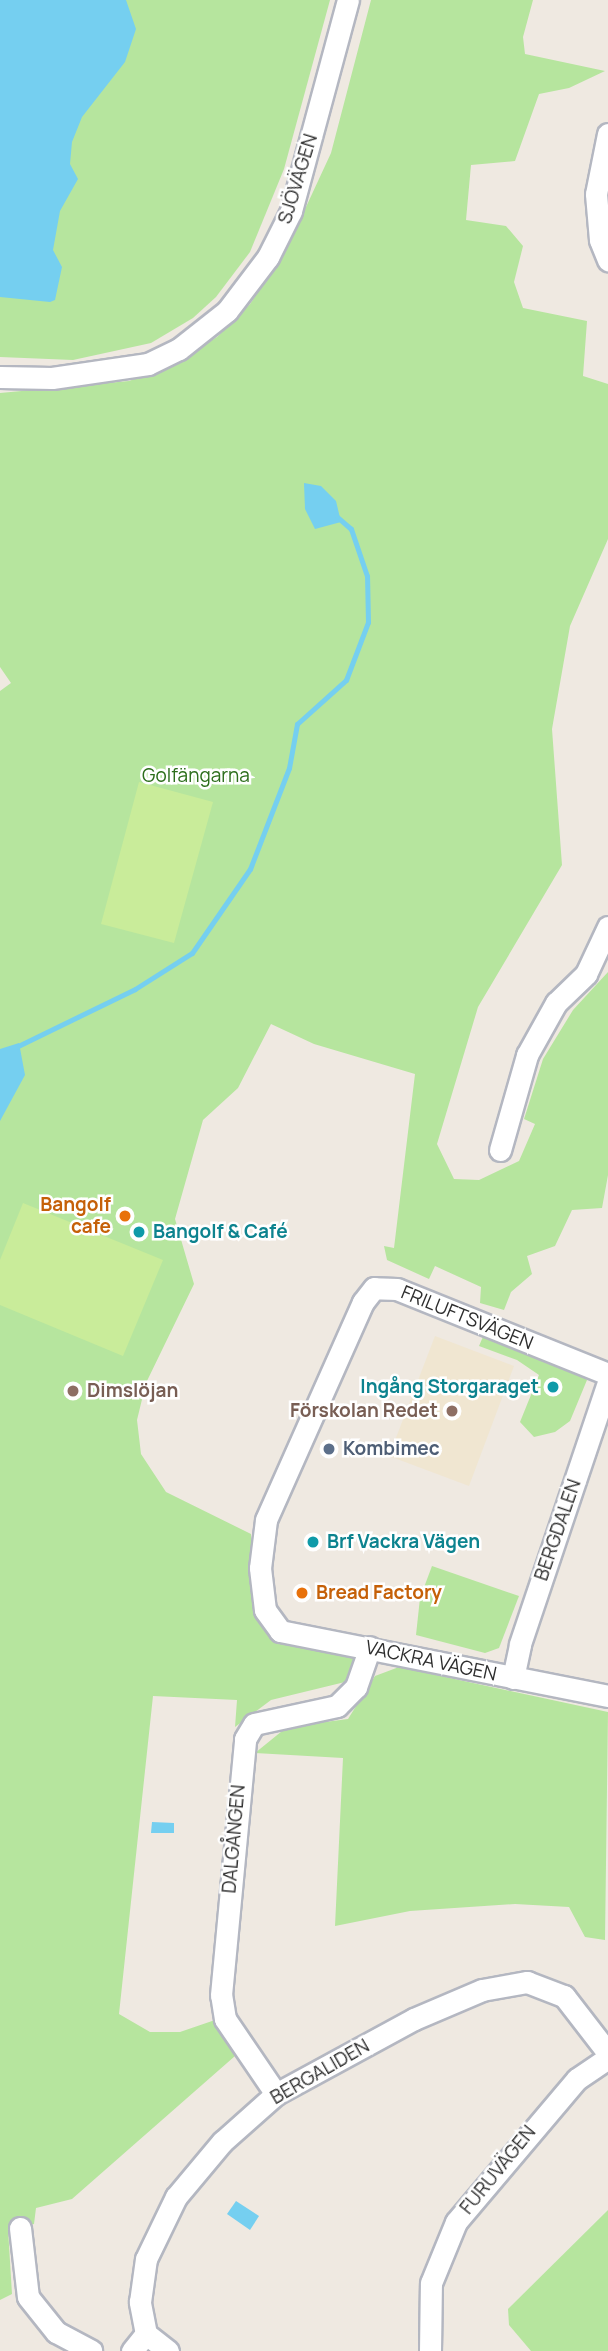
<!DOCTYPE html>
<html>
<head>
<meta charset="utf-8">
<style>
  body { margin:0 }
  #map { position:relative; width:608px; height:2351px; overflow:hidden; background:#efe9e1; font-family:Manrope,sans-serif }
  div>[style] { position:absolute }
  .education>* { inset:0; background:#f0e6d1 }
  .green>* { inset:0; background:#b6e59e }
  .pitch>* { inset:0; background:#c9ec9a }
  .water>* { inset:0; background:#75cff0 }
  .stream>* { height:5px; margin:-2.5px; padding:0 2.5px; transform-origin:2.5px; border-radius:2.5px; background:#75cff0 }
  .roads { filter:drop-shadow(2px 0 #b4b7c1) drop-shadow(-2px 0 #b4b7c1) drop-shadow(0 2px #b4b7c1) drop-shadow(0 -2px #b4b7c1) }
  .minor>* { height:21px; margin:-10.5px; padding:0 10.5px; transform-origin:10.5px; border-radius:10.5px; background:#fff }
  .dots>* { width:19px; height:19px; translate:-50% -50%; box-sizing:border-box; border:4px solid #fff; border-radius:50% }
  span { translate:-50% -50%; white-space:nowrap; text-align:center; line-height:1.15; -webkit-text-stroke:5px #fff; paint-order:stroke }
  .street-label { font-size:19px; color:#2e2e2e }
  .park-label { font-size:19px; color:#2c6e1b }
  .food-label { font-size:19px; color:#c56008; font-weight:700 }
  .right { translate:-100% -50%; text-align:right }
  .left { translate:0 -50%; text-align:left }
  .culture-label { font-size:19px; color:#0d838f; font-weight:700 }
  .education-label { font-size:19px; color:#785e54; font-weight:700 }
  .service-label { font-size:19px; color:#4e5e75; font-weight:700 }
</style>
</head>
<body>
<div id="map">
  <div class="education">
    <div style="clip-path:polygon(435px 1336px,514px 1366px,469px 1486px,389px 1456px)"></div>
  </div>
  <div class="green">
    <div style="clip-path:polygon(0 0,330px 0,284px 169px,250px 252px,216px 297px,193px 318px,151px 343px,73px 360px,0 357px)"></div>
    <div style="clip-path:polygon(371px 0,533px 0,523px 37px,525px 54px,605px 71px,569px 88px,539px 94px,515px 161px,471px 165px,466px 220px,506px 226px,523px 246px,514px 282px,523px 308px,587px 321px,583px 376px,608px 384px,608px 539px,570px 626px,552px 729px,562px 865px,478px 1007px,437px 1144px,454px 1179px,479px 1180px,519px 1161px,535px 1124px,524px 1119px,543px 1059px,573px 1010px,608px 972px,608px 1175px,602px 1208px,572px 1210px,555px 1246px,527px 1256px,532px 1274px,511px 1292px,504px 1310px,480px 1303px,481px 1287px,435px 1266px,429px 1279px,387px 1260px,384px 1246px,394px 1248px,415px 1074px,314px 1044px,271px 1024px,238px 1088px,203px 1120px,175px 1219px,194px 1284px,146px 1383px,137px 1420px,141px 1454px,166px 1492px,251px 1534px,253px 1569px,292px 1641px,357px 1657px,345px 1682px,271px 1700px,235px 1727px,237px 1700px,153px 1696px,119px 2014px,150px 2032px,180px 2032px,215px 2020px,235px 2056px,72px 2199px,36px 2208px,34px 2224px,8px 2229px,12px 2294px,0 2300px,0 691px,11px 683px,0 667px,0 393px,129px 381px,173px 365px,217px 337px,250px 304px,287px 248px,331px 153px)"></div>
    <div style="clip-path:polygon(485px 1332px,581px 1372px,587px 1380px,570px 1421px,555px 1432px,534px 1437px,520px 1422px,539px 1375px,517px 1360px,479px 1346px)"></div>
    <div style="clip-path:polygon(432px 1566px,519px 1596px,499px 1648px,485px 1653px,416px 1635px,420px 1598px)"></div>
    <div style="clip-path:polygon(399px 1667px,608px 1712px,605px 1940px,585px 1937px,569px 1907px,515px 1904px,410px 1911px,335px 1926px,343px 1758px,255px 1753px,287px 1727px,348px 1719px,375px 1676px)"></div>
    <div style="clip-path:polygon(608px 2210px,608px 2351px,531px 2351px,509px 2325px,508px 2309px)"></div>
  </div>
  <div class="pitch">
    <div style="clip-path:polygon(139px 782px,213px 802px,174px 943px,101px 924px)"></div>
    <div style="clip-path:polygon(23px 1203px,163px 1260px,123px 1356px,0 1305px,0 1260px)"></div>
  </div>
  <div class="water">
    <div style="clip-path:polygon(0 0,126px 0,136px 29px,125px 62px,82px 117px,72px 142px,70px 164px,78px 179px,60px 211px,53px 250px,62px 267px,55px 300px,50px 302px,0 297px)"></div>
    <div style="clip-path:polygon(304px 483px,321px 486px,336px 501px,341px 522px,315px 529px,305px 509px)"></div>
    <div style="clip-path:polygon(19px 1043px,25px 1075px,0 1121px,0 1049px)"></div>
    <div style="clip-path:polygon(152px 1822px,174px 1823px,174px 1833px,151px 1833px)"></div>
    <div style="clip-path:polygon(236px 2201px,259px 2216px,250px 2230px,227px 2214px)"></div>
  </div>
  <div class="stream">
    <div style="left:16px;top:1047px;width:132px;rotate:-26deg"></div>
    <div style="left:135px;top:989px;width:67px;rotate:-32.3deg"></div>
    <div style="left:192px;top:953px;width:102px;rotate:-55.4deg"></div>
    <div style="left:250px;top:869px;width:108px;rotate:-68.9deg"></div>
    <div style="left:289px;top:768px;width:45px;rotate:-79.7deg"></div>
    <div style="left:297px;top:724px;width:66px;rotate:-41.9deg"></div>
    <div style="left:346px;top:680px;width:62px;rotate:-69.2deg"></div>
    <div style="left:368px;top:622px;width:46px;rotate:-91.2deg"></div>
    <div style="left:367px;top:576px;width:50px;rotate:-108.8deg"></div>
    <div style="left:351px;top:529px;width:18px;rotate:-139deg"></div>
  </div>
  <div class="roads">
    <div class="minor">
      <div style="left:608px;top:134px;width:61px;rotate:101.3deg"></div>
      <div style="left:596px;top:194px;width:46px;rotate:85deg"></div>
      <div style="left:600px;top:240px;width:22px;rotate:68deg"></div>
      <div style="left:0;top:377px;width:52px;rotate:1.1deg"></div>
      <div style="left:52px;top:378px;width:97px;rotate:-8.3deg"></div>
      <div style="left:148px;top:364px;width:34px;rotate:-26deg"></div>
      <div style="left:179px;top:349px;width:61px;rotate:-38.4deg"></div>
      <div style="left:227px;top:311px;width:68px;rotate:-52.8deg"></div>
      <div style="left:268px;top:257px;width:51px;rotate:-63.4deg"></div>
      <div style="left:291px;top:211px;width:219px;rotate:-74.9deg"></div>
      <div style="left:500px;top:1150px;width:99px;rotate:-74.1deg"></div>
      <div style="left:527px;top:1055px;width:60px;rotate:-60.9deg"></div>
      <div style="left:556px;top:1003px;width:42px;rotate:-44deg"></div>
      <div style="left:586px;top:974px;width:52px;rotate:-64.9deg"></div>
      <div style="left:608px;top:1374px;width:227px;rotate:-158.1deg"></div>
      <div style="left:397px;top:1289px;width:23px;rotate:-178deg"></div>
      <div style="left:374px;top:1288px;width:18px;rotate:128deg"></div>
      <div style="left:363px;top:1302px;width:239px;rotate:114deg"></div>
      <div style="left:266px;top:1520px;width:48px;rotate:97.1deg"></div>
      <div style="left:260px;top:1568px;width:42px;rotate:83.2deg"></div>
      <div style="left:265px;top:1610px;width:26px;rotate:54deg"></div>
      <div style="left:280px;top:1631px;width:334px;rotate:11.2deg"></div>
      <div style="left:513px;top:1678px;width:35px;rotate:-78deg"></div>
      <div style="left:520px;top:1644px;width:276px;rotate:-71.4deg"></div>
      <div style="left:276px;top:2094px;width:91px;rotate:-124.2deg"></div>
      <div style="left:225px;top:2019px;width:24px;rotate:-99deg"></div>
      <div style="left:221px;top:1995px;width:257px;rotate:-84.6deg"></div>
      <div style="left:245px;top:1739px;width:17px;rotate:-59deg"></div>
      <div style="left:254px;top:1724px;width:85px;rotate:-12.2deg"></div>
      <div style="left:337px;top:1706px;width:27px;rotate:-45deg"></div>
      <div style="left:356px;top:1687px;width:42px;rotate:-70.7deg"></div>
      <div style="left:20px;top:2228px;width:69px;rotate:83.4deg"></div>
      <div style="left:28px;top:2297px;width:45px;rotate:51.3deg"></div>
      <div style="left:56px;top:2332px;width:40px;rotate:28deg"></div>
      <div style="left:132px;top:2351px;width:22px;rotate:-51deg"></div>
      <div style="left:168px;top:2351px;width:28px;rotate:-142deg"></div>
      <div style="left:146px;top:2334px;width:33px;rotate:-101deg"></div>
      <div style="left:140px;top:2302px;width:43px;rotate:-82.1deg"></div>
      <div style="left:146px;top:2259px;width:69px;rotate:-64.2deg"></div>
      <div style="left:176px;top:2197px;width:72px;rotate:-50.1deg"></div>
      <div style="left:222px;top:2142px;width:72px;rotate:-41.6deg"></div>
      <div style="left:276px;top:2094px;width:157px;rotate:-28.5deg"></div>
      <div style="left:414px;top:2019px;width:74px;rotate:-23.1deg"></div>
      <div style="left:482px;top:1990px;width:46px;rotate:-10.1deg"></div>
      <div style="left:527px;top:1982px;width:40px;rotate:21deg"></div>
      <div style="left:564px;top:1996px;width:72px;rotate:52.3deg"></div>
      <div style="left:430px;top:2351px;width:68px;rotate:-89.2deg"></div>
      <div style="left:431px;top:2283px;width:66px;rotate:-67.7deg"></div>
      <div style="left:456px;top:2222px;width:187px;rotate:-49.8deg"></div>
      <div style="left:577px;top:2079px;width:37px;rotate:-34deg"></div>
    </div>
  </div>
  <div class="dots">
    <div style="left:125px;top:1216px;background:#e8710a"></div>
    <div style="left:139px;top:1232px;background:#0f9aa8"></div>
    <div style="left:553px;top:1387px;background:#0f9aa8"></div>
    <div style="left:73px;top:1391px;background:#8d6e63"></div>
    <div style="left:452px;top:1411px;background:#8d6e63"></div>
    <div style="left:329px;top:1449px;background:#5c6f8a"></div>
    <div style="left:313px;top:1542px;background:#0f9aa8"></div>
    <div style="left:302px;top:1593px;background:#e8710a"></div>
  </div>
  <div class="street-label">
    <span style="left:298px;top:179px;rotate:-73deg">SJÖVÄGEN</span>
    <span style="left:467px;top:1318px;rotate:22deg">FRILUFTSVÄGEN</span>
    <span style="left:558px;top:1530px;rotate:-71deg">BERGDALEN</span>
    <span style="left:431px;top:1661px;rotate:12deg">VACKRA VÄGEN</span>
    <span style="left:234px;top:1839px;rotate:-85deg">DALGÅNGEN</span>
    <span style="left:320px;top:2072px;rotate:-30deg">BERGALIDEN</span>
    <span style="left:498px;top:2170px;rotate:-51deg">FURUVÄGEN</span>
  </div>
  <div class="park-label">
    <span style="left:196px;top:776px">Golfängarna</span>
  </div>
  <div class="food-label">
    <span class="right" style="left:111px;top:1216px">Bangolf<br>cafe</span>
    <span class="left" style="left:316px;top:1593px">Bread Factory</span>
  </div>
  <div class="culture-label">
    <span class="left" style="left:153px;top:1232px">Bangolf &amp; Café</span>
    <span class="right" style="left:539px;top:1387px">Ingång Storgaraget</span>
    <span class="left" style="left:327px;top:1542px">Brf Vackra Vägen</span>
  </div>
  <div class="education-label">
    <span class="left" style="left:87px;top:1391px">Dimslöjan</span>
    <span class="right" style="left:438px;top:1411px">Förskolan Redet</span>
  </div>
  <div class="service-label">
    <span class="left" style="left:343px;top:1449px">Kombimec</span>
  </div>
</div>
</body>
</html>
